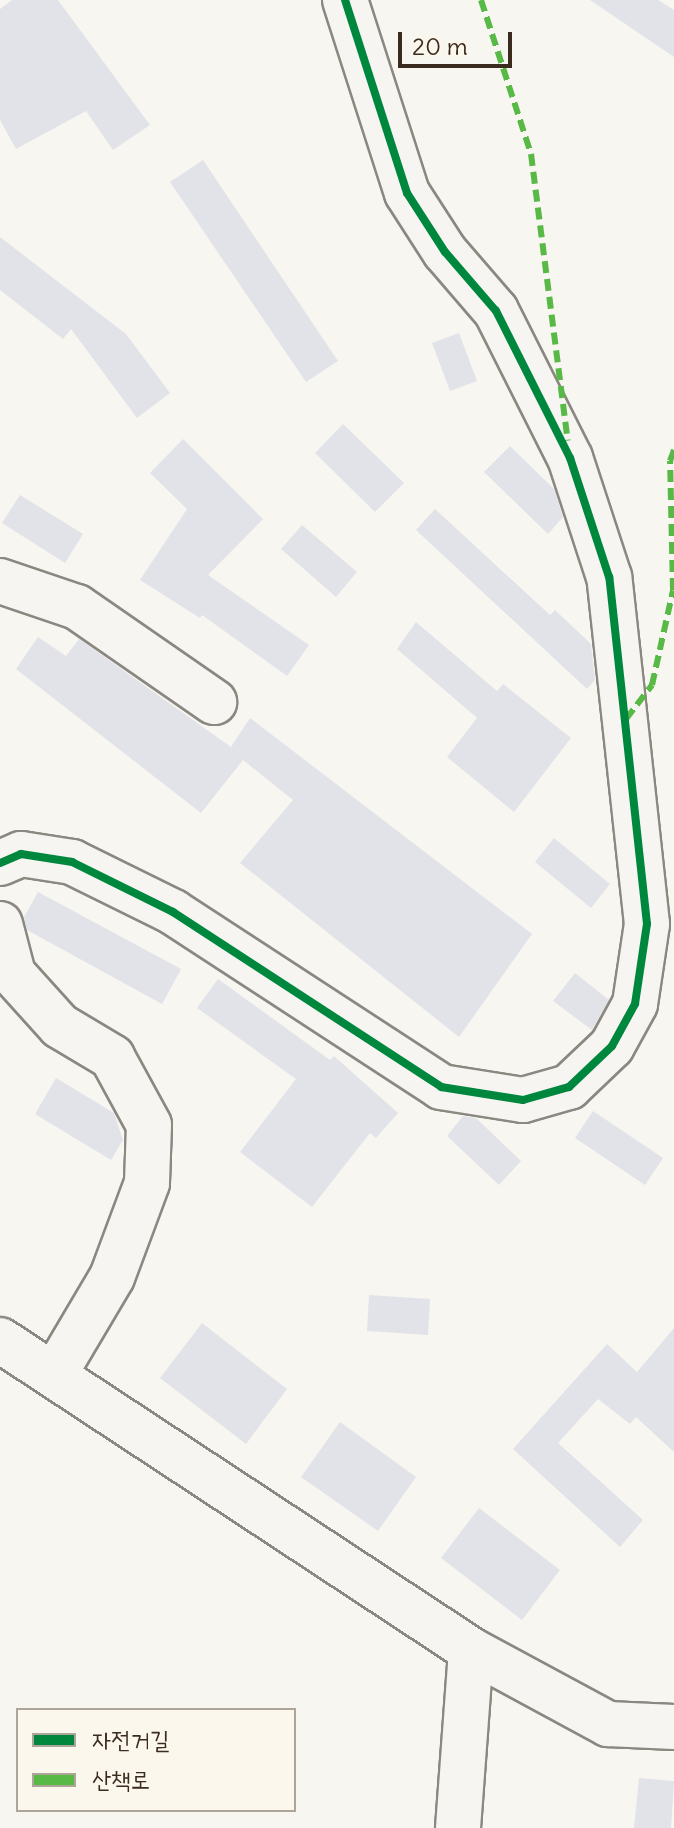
<!DOCTYPE html>
<html>
<head>
<meta charset="utf-8">
<style>
  body { margin:0 }
  #map { position:relative; width:674px; height:1828px; overflow:hidden; background:#f8f6f0; font-family:Delius,"Poor Story",sans-serif }
  div>[style] { position:absolute }
  .building>* { inset:0; background:#e1e3e9 }
  .roads { filter:drop-shadow(2px 0 #8b8781) drop-shadow(-2px 0 #8b8781) drop-shadow(0 2px #8b8781) drop-shadow(0 -2px #8b8781) }
  .minor>* { height:44px; margin:-22px; padding:0 22px; transform-origin:22px; border-radius:22px; background:#f6f5f1 }
  .quiet>* { height:6px; margin-top:-3px; transform-origin:0; background:repeating-linear-gradient(90deg,#58b947 0 12px,transparent 0 18px) }
  .cycleway>* { height:8px; margin:-4px; padding:0 4px; transform-origin:4px; border-radius:4px; background:#00873e }
  span { translate:-50% -50%; white-space:nowrap; text-align:center; line-height:1.15; -webkit-text-stroke:6px #fbf7ec; paint-order:stroke }
  .legend { position:absolute; left:16px; top:1708px; width:280px; height:104px; box-sizing:border-box; background:#fbf7ec; border:2px solid #aea59a; margin:0; padding:10px 14px; list-style:none; font-size:24px; color:#3b2a1e }
  .legend li { display:flex; align-items:center; gap:16px; height:40px }
  .legend b { width:40px; border:2px solid #aea59a }
  .scale { position:absolute; left:398px; top:32px; width:114px; height:36px; box-sizing:border-box; border:4px solid #3b2a1e; border-top:0; padding-left:10px; font-size:24px; line-height:28px; white-space:nowrap; color:#3b2a1e; -webkit-text-stroke:6px #fbf7ec; paint-order:stroke }
</style>
</head>
<body>
<div id="map">
  <div class="building">
    <div style="clip-path:polygon(12px 0,58px 0,150px 125px,113px 150px,86px 111px,16px 149px,0 120px,0 9px)"></div>
    <div style="clip-path:polygon(590px 0,658px 0,674px 10px,674px 57px)"></div>
    <div style="clip-path:polygon(203px 160px,338px 361px,306px 382px,170px 182px)"></div>
    <div style="clip-path:polygon(0 237px,126px 334px,170px 393px,137px 418px,71px 329px,63px 339px,0 290px)"></div>
    <div style="clip-path:polygon(459px 333px,477px 381px,450px 391px,432px 343px)"></div>
    <div style="clip-path:polygon(343px 424px,404px 483px,375px 512px,315px 453px)"></div>
    <div style="clip-path:polygon(183px 439px,263px 519px,208px 575px,309px 645px,287px 676px,202px 615px,200px 618px,140px 580px,187px 509px,150px 473px)"></div>
    <div style="clip-path:polygon(510px 446px,554px 489px,563px 517px,548px 534px,484px 472px)"></div>
    <div style="clip-path:polygon(20px 495px,83px 534px,65px 563px,2px 523px)"></div>
    <div style="clip-path:polygon(435px 509px,550px 615px,555px 610px,591px 644px,595px 680px,587px 689px,416px 530px)"></div>
    <div style="clip-path:polygon(302px 525px,357px 572px,336px 597px,281px 549px)"></div>
    <div style="clip-path:polygon(416px 622px,497px 691px,503px 684px,571px 738px,514px 812px,447px 757px,477px 718px,397px 649px)"></div>
    <div style="clip-path:polygon(38px 637px,66px 656px,79px 639px,231px 747px,250px 718px,532px 934px,459px 1037px,240px 863px,293px 800px,243px 760px,201px 813px,16px 669px)"></div>
    <div style="clip-path:polygon(554px 838px,610px 884px,591px 908px,535px 862px)"></div>
    <div style="clip-path:polygon(38px 892px,181px 969px,162px 1004px,27px 930px,24px 917px)"></div>
    <div style="clip-path:polygon(575px 973px,609px 1000px,592px 1030px,553px 1001px)"></div>
    <div style="clip-path:polygon(218px 979px,330px 1060px,334px 1056px,398px 1113px,376px 1138px,370px 1133px,312px 1207px,240px 1152px,296px 1079px,197px 1008px)"></div>
    <div style="clip-path:polygon(56px 1078px,114px 1113px,123px 1140px,111px 1160px,35px 1114px)"></div>
    <div style="clip-path:polygon(593px 1111px,663px 1158px,645px 1185px,575px 1138px)"></div>
    <div style="clip-path:polygon(463px 1116px,476px 1118px,521px 1161px,499px 1185px,447px 1136px)"></div>
    <div style="clip-path:polygon(369px 1295px,430px 1299px,428px 1335px,367px 1331px)"></div>
    <div style="clip-path:polygon(202px 1323px,287px 1389px,246px 1444px,160px 1378px)"></div>
    <div style="clip-path:polygon(674px 1328px,674px 1452px,636px 1417px,630px 1424px,598px 1399px,558px 1443px,643px 1520px,620px 1547px,513px 1449px,607px 1344px,637px 1372px)"></div>
    <div style="clip-path:polygon(340px 1422px,416px 1477px,378px 1531px,301px 1477px)"></div>
    <div style="clip-path:polygon(479px 1508px,560px 1570px,522px 1620px,441px 1558px)"></div>
    <div style="clip-path:polygon(639px 1778px,674px 1781px,671px 1828px,634px 1828px)"></div>
  </div>
  <div class="roads">
    <div class="minor">
      <div style="left:0;top:581px;width:81px;rotate:18.7deg"></div>
      <div style="left:77px;top:607px;width:167px;rotate:34.7deg"></div>
      <div style="left:0;top:863px;width:23px;rotate:-23deg"></div>
      <div style="left:21px;top:854px;width:52px;rotate:8.9deg"></div>
      <div style="left:72px;top:862px;width:113px;rotate:26.3deg"></div>
      <div style="left:173px;top:912px;width:320px;rotate:33.1deg"></div>
      <div style="left:441px;top:1087px;width:83px;rotate:9deg"></div>
      <div style="left:523px;top:1100px;width:48px;rotate:-15.8deg"></div>
      <div style="left:569px;top:1087px;width:59px;rotate:-43.6deg"></div>
      <div style="left:612px;top:1046px;width:48px;rotate:-61.3deg"></div>
      <div style="left:635px;top:1004px;width:81px;rotate:-81.5deg"></div>
      <div style="left:647px;top:924px;width:349px;rotate:-96.2deg"></div>
      <div style="left:609px;top:577px;width:125px;rotate:-108.1deg"></div>
      <div style="left:570px;top:458px;width:165px;rotate:-116.7deg"></div>
      <div style="left:496px;top:311px;width:78px;rotate:-130.8deg"></div>
      <div style="left:445px;top:252px;width:70px;rotate:-122.8deg"></div>
      <div style="left:407px;top:193px;width:203px;rotate:-107.8deg"></div>
      <div style="left:0;top:924px;width:52px;rotate:75.4deg"></div>
      <div style="left:13px;top:974px;width:70px;rotate:47.9deg"></div>
      <div style="left:60px;top:1026px;width:61px;rotate:30.8deg"></div>
      <div style="left:112px;top:1057px;width:77px;rotate:61.4deg"></div>
      <div style="left:149px;top:1125px;width:58px;rotate:92deg"></div>
      <div style="left:147px;top:1183px;width:100px;rotate:110.4deg"></div>
      <div style="left:112px;top:1277px;width:114px;rotate:120.6deg"></div>
      <div style="left:0;top:1340px;width:564px;rotate:33.35deg"></div>
      <div style="left:471px;top:1650px;width:156px;rotate:28.4deg"></div>
      <div style="left:608px;top:1724px;width:66px;rotate:2.6deg"></div>
      <div style="left:458px;top:1828px;width:178px;rotate:-85.8deg"></div>
    </div>
  </div>
  <div class="quiet">
    <div style="left:481px;top:0;width:162px;rotate:72deg"></div>
    <div style="left:531px;top:154px;width:289px;rotate:82.7deg"></div>
    <div style="left:626px;top:719px;width:43px;rotate:-52.6deg"></div>
    <div style="left:652px;top:685px;width:97px;rotate:-77.5deg"></div>
    <div style="left:673px;top:590px;width:129px;rotate:-91.3deg"></div>
    <div style="left:670px;top:461px;width:12px;rotate:-70deg"></div>
  </div>
  <div class="cycleway">
    <div style="left:0;top:863px;width:23px;rotate:-23deg"></div>
    <div style="left:21px;top:854px;width:52px;rotate:8.9deg"></div>
    <div style="left:72px;top:862px;width:113px;rotate:26.3deg"></div>
    <div style="left:173px;top:912px;width:320px;rotate:33.1deg"></div>
    <div style="left:441px;top:1087px;width:83px;rotate:9deg"></div>
    <div style="left:523px;top:1100px;width:48px;rotate:-15.8deg"></div>
    <div style="left:569px;top:1087px;width:59px;rotate:-43.6deg"></div>
    <div style="left:612px;top:1046px;width:48px;rotate:-61.3deg"></div>
    <div style="left:635px;top:1004px;width:81px;rotate:-81.5deg"></div>
    <div style="left:647px;top:924px;width:349px;rotate:-96.2deg"></div>
    <div style="left:609px;top:577px;width:125px;rotate:-108.1deg"></div>
    <div style="left:570px;top:458px;width:165px;rotate:-116.7deg"></div>
    <div style="left:496px;top:311px;width:78px;rotate:-130.8deg"></div>
    <div style="left:445px;top:252px;width:70px;rotate:-122.8deg"></div>
    <div style="left:407px;top:193px;width:203px;rotate:-107.8deg"></div>
  </div>
  <ul class="legend">
  <li><b style="height:10px;background:#00873e"></b>자전거길</li>
  <li><b style="height:10px;background:#58b947"></b>산책로</li>
  </ul>
  <div class="scale">20 m</div>
</div>
</body>
</html>
